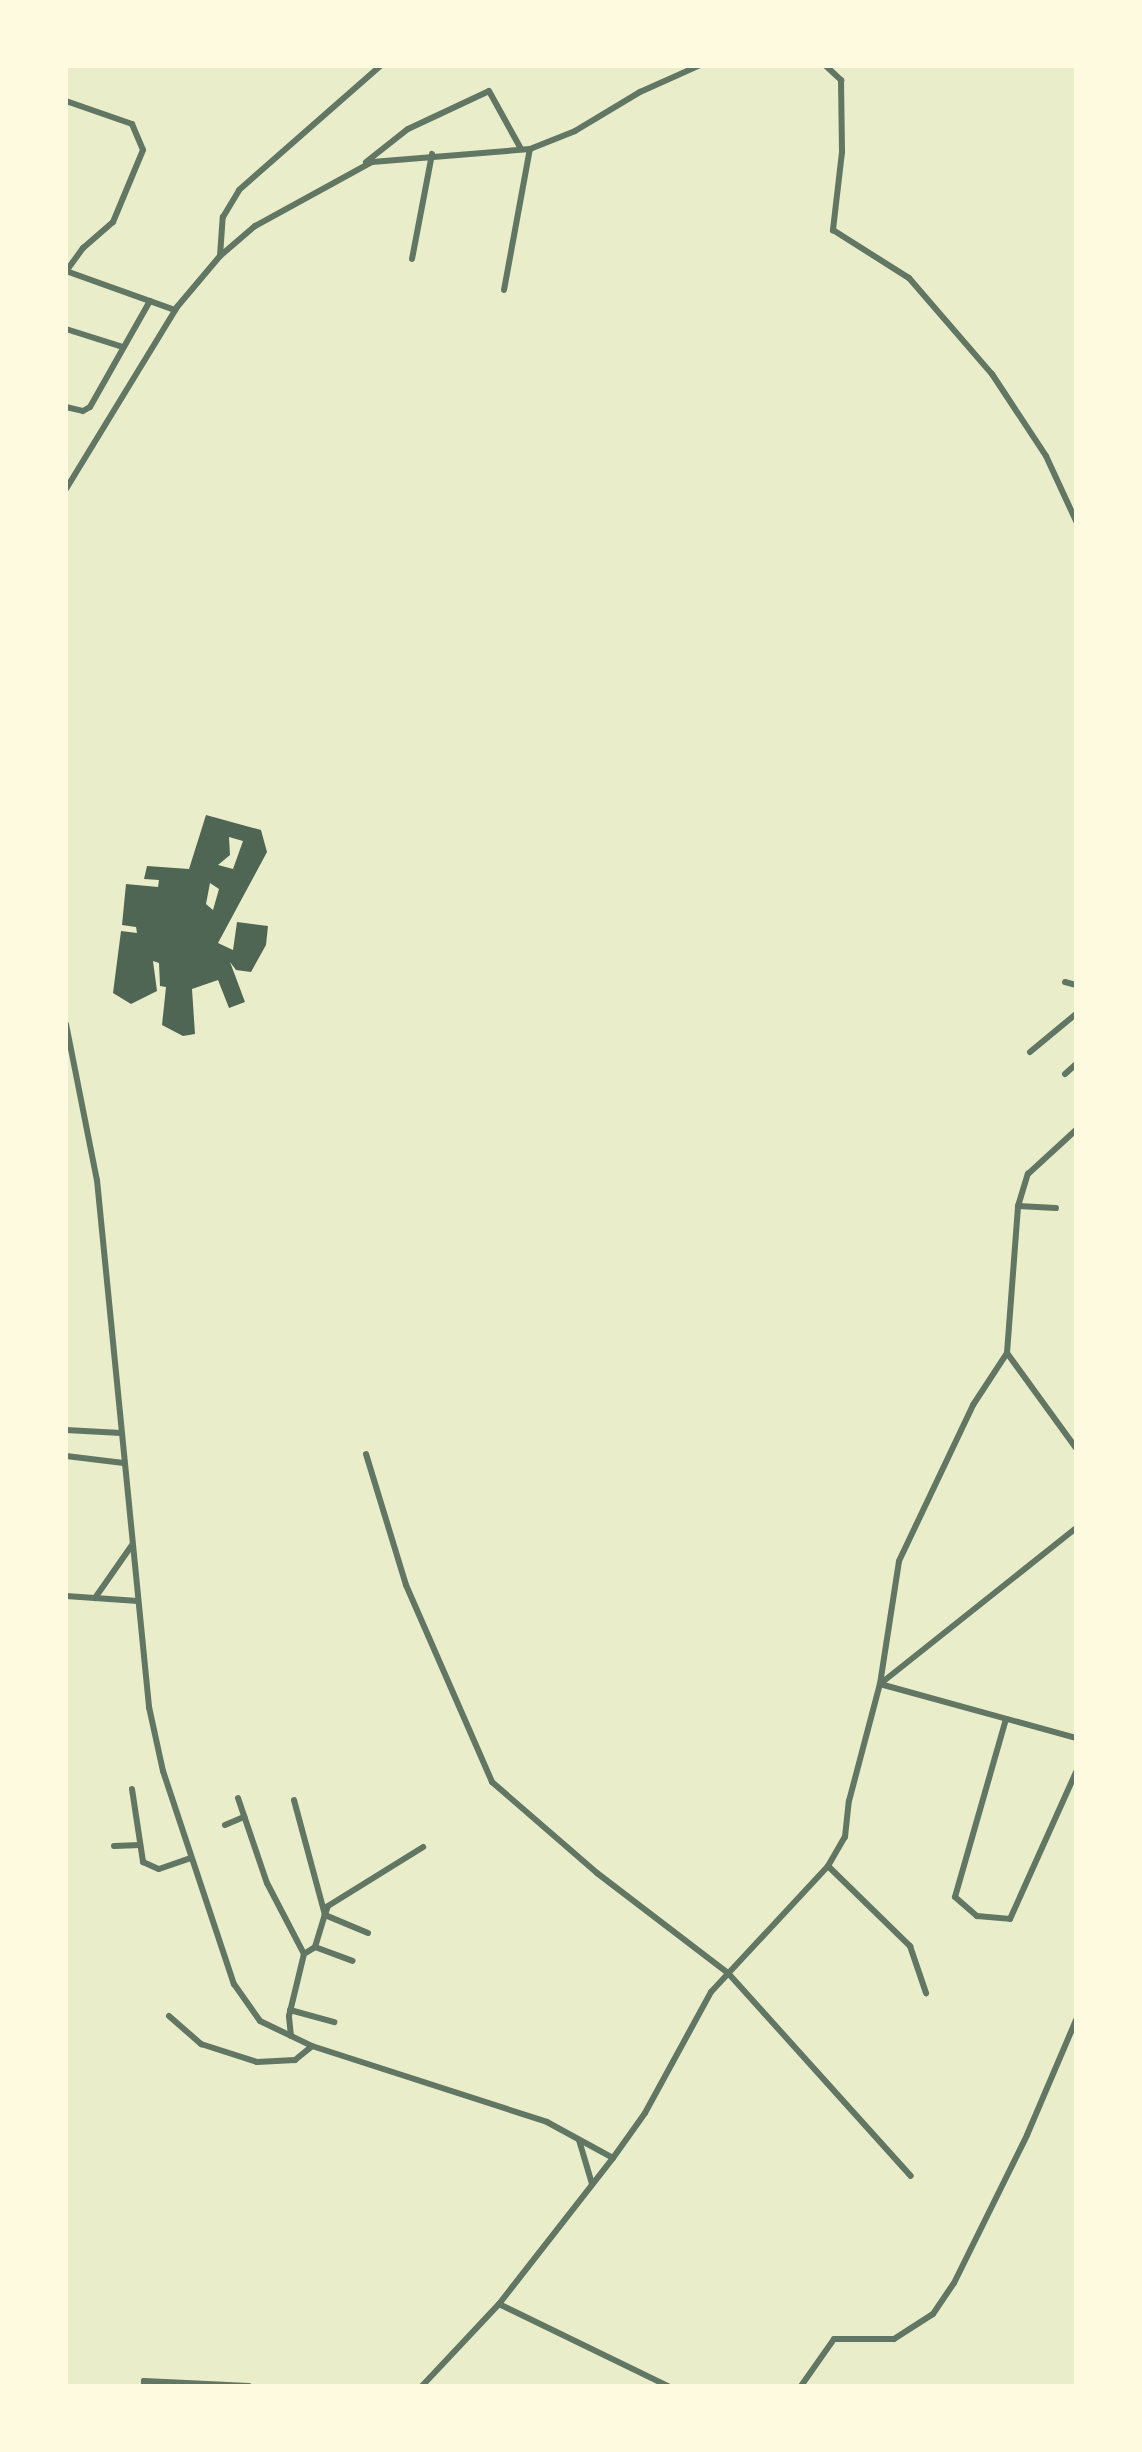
<!DOCTYPE html>
<html>
<head>
<meta charset="utf-8">
<style>
  body { margin:0 }
  #map { position:relative; width:1142px; height:2452px; overflow:hidden; background:#e9edc9; font-family:"Sofia Sans Condensed",sans-serif }
  div>[style] { position:absolute }
  .building>* { inset:0; background:#4f6655 }
  .minor>* { height:6px; margin:-3px; padding:0 3px; transform-origin:3px; border-radius:3px; background:#617663 }
  span { translate:-50% -50%; white-space:nowrap; text-align:center; line-height:1.15; -webkit-text-stroke:6px #fefae0; paint-order:stroke }
  .frame { position:absolute; inset:0; border:68px solid #fefae0; pointer-events:none }
</style>
</head>
<body>
<div id="map">
  <div class="building">
    <div style="clip-path:polygon(evenodd,206px 815px,261px 830px,267px 852px,218px 943px,233px 950px,237px 922px,268px 926px,266px 945px,251px 972px,236px 970px,230px 962px,245px 1002px,229px 1008px,218px 980px,192px 989px,195px 1034px,183px 1036px,162px 1025px,166px 987px,160px 986px,159px 963px,153px 961px,157px 991px,131px 1004px,113px 993px,121px 931px,137px 933px,136px 927px,122px 925px,126px 884px,158px 887px,159px 880px,144px 879px,147px 866px,189px 869px,206px 815px,229px 837px,243px 841px,233px 869px,218px 865px,230px 855px,229px 837px,206px 815px,210px 883px,219px 889px,213px 910px,206px 904px,210px 883px)"></div>
  </div>
  <div class="minor">
    <div style="left:826px;top:66px;width:21px;rotate:43deg"></div>
    <div style="left:841px;top:80px;width:72px;rotate:89.2deg"></div>
    <div style="left:842px;top:152px;width:79px;rotate:96.6deg"></div>
    <div style="left:833px;top:230px;width:90px;rotate:32.3deg"></div>
    <div style="left:909px;top:278px;width:127px;rotate:49.2deg"></div>
    <div style="left:992px;top:374px;width:98px;rotate:56.6deg"></div>
    <div style="left:1046px;top:456px;width:72px;rotate:65.2deg"></div>
    <div style="left:66px;top:101px;width:70px;rotate:19.2deg"></div>
    <div style="left:132px;top:124px;width:28px;rotate:67deg"></div>
    <div style="left:143px;top:150px;width:78px;rotate:112.6deg"></div>
    <div style="left:113px;top:222px;width:40px;rotate:139deg"></div>
    <div style="left:83px;top:248px;width:29px;rotate:126deg"></div>
    <div style="left:366px;top:162px;width:53px;rotate:-38.2deg"></div>
    <div style="left:408px;top:129px;width:89px;rotate:-25.1deg"></div>
    <div style="left:489px;top:91px;width:66px;rotate:61.1deg"></div>
    <div style="left:220px;top:256px;width:39px;rotate:-86deg"></div>
    <div style="left:223px;top:217px;width:31px;rotate:-59deg"></div>
    <div style="left:239px;top:190px;width:188px;rotate:-41.3deg"></div>
    <div style="left:412px;top:259px;width:107px;rotate:-79.2deg"></div>
    <div style="left:66px;top:271px;width:116px;rotate:19.7deg"></div>
    <div style="left:504px;top:290px;width:143px;rotate:-79.6deg"></div>
    <div style="left:66px;top:329px;width:60px;rotate:17.5deg"></div>
    <div style="left:66px;top:407px;width:17px;rotate:13deg"></div>
    <div style="left:83px;top:411px;width:8px;rotate:-30deg"></div>
    <div style="left:90px;top:407px;width:122px;rotate:-60.5deg"></div>
    <div style="left:66px;top:489px;width:213px;rotate:-58.6deg"></div>
    <div style="left:177px;top:307px;width:67px;rotate:-49.9deg"></div>
    <div style="left:220px;top:256px;width:46px;rotate:-40.6deg"></div>
    <div style="left:255px;top:226px;width:133px;rotate:-28.7deg"></div>
    <div style="left:372px;top:162px;width:159px;rotate:-4.7deg"></div>
    <div style="left:530px;top:149px;width:48px;rotate:-21.8deg"></div>
    <div style="left:575px;top:131px;width:76px;rotate:-31deg"></div>
    <div style="left:640px;top:92px;width:64px;rotate:-24.1deg"></div>
    <div style="left:1065px;top:982px;width:11px;rotate:15deg"></div>
    <div style="left:66px;top:1024px;width:159px;rotate:78.8deg"></div>
    <div style="left:97px;top:1180px;width:530px;rotate:84.36deg"></div>
    <div style="left:149px;top:1707px;width:66px;rotate:77.7deg"></div>
    <div style="left:163px;top:1771px;width:225px;rotate:71.6deg"></div>
    <div style="left:234px;top:1984px;width:45px;rotate:54.9deg"></div>
    <div style="left:260px;top:2021px;width:58px;rotate:25.7deg"></div>
    <div style="left:312px;top:2046px;width:247px;rotate:17.9deg"></div>
    <div style="left:547px;top:2122px;width:75px;rotate:28.6deg"></div>
    <div style="left:1030px;top:1052px;width:60px;rotate:-39.6deg"></div>
    <div style="left:1065px;top:1074px;width:15px;rotate:-42deg"></div>
    <div style="left:1018px;top:1206px;width:38px;rotate:3deg"></div>
    <div style="left:1007px;top:1353px;width:117px;rotate:54deg"></div>
    <div style="left:66px;top:1430px;width:55px;rotate:3.1deg"></div>
    <div style="left:366px;top:1454px;width:137px;rotate:73deg"></div>
    <div style="left:406px;top:1585px;width:215px;rotate:66.4deg"></div>
    <div style="left:492px;top:1782px;width:139px;rotate:40.9deg"></div>
    <div style="left:597px;top:1873px;width:165px;rotate:37.4deg"></div>
    <div style="left:728px;top:1973px;width:273px;rotate:48deg"></div>
    <div style="left:66px;top:1456px;width:58px;rotate:6.9deg"></div>
    <div style="left:66px;top:1596px;width:72px;rotate:4deg"></div>
    <div style="left:95px;top:1598px;width:65px;rotate:-55.1deg"></div>
    <div style="left:880px;top:1684px;width:251px;rotate:-38.5deg"></div>
    <div style="left:880px;top:1684px;width:203px;rotate:15.4deg"></div>
    <div style="left:1006px;top:1719px;width:185px;rotate:106deg"></div>
    <div style="left:955px;top:1897px;width:29px;rotate:41deg"></div>
    <div style="left:977px;top:1916px;width:33px;rotate:5deg"></div>
    <div style="left:1010px;top:1919px;width:161px;rotate:-65.8deg"></div>
    <div style="left:132px;top:1789px;width:74px;rotate:81.4deg"></div>
    <div style="left:143px;top:1862px;width:17px;rotate:24deg"></div>
    <div style="left:159px;top:1869px;width:34px;rotate:-19deg"></div>
    <div style="left:238px;top:1798px;width:90px;rotate:71.2deg"></div>
    <div style="left:267px;top:1883px;width:80px;rotate:62.5deg"></div>
    <div style="left:225px;top:1825px;width:21px;rotate:-23deg"></div>
    <div style="left:114px;top:1846px;width:26px;rotate:-2deg"></div>
    <div style="left:828px;top:1866px;width:115px;rotate:44.3deg"></div>
    <div style="left:910px;top:1946px;width:50px;rotate:71.2deg"></div>
    <div style="left:368px;top:1933px;width:47px;rotate:-157.3deg"></div>
    <div style="left:325px;top:1915px;width:9px;rotate:-72deg"></div>
    <div style="left:328px;top:1906px;width:112px;rotate:-31.8deg"></div>
    <div style="left:315px;top:1947px;width:40px;rotate:20.2deg"></div>
    <div style="left:290px;top:2010px;width:46px;rotate:15.3deg"></div>
    <div style="left:169px;top:2016px;width:43px;rotate:41.2deg"></div>
    <div style="left:201px;top:2044px;width:59px;rotate:17.8deg"></div>
    <div style="left:257px;top:2062px;width:38px;rotate:-3deg"></div>
    <div style="left:295px;top:2060px;width:22px;rotate:-39deg"></div>
    <div style="left:291px;top:2036px;width:20px;rotate:-96deg"></div>
    <div style="left:289px;top:2016px;width:64px;rotate:-76.4deg"></div>
    <div style="left:304px;top:1954px;width:13px;rotate:-32deg"></div>
    <div style="left:315px;top:1947px;width:34px;rotate:-73deg"></div>
    <div style="left:325px;top:1915px;width:119px;rotate:-105.1deg"></div>
    <div style="left:579px;top:2140px;width:46px;rotate:73.5deg"></div>
    <div style="left:499px;top:2304px;width:188px;rotate:25.9deg"></div>
    <div style="left:144px;top:2386px;width:5px;rotate:-90deg"></div>
    <div style="left:144px;top:2381px;width:105px;rotate:2.7deg"></div>
    <div style="left:422px;top:2386px;width:112px;rotate:-46.8deg"></div>
    <div style="left:499px;top:2304px;width:185px;rotate:-52deg"></div>
    <div style="left:613px;top:2158px;width:55px;rotate:-54.6deg"></div>
    <div style="left:645px;top:2113px;width:138px;rotate:-61.4deg"></div>
    <div style="left:711px;top:1992px;width:172px;rotate:-47.1deg"></div>
    <div style="left:828px;top:1866px;width:34px;rotate:-60deg"></div>
    <div style="left:845px;top:1837px;width:36px;rotate:-84deg"></div>
    <div style="left:849px;top:1801px;width:121px;rotate:-75.2deg"></div>
    <div style="left:880px;top:1684px;width:124px;rotate:-81.2deg"></div>
    <div style="left:899px;top:1561px;width:173px;rotate:-64.6deg"></div>
    <div style="left:973px;top:1405px;width:62px;rotate:-56.8deg"></div>
    <div style="left:1007px;top:1353px;width:147px;rotate:-85.7deg"></div>
    <div style="left:1018px;top:1206px;width:34px;rotate:-73deg"></div>
    <div style="left:1028px;top:1174px;width:65px;rotate:-42.5deg"></div>
    <div style="left:801px;top:2386px;width:57px;rotate:-54.9deg"></div>
    <div style="left:834px;top:2339px;width:60px"></div>
    <div style="left:894px;top:2339px;width:46px;rotate:-32.7deg"></div>
    <div style="left:933px;top:2314px;width:37px;rotate:-56deg"></div>
    <div style="left:954px;top:2283px;width:165px;rotate:-63.7deg"></div>
    <div style="left:1027px;top:2135px;width:125px;rotate:-66.9deg"></div>
  </div>
  <div class="frame"></div>
</div>
</body>
</html>
